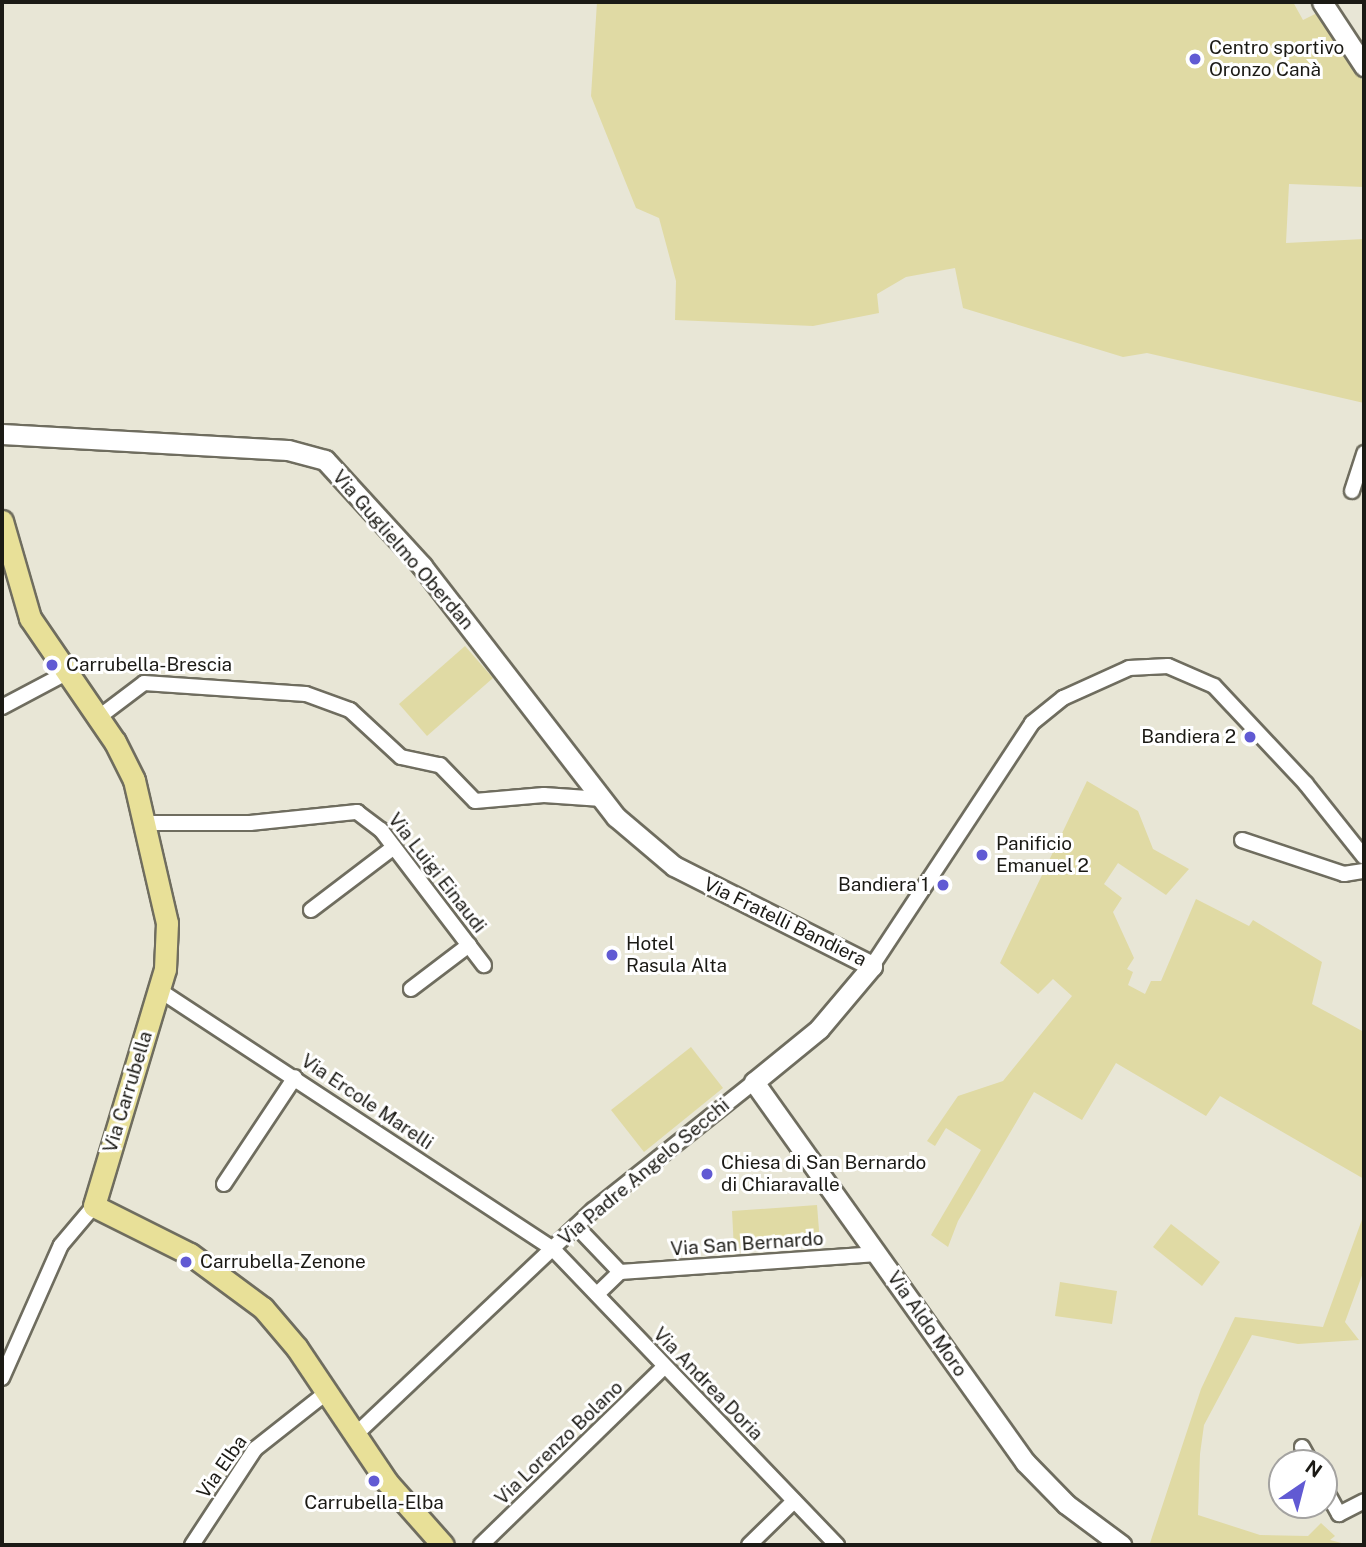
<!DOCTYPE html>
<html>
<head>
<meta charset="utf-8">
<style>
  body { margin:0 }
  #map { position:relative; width:1366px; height:1547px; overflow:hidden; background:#e8e6d6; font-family:"Public Sans",sans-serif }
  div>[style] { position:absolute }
  .green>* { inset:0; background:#e0daa4 }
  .roads { filter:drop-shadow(2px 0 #6f6d5f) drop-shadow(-2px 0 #6f6d5f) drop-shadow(0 2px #6f6d5f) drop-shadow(0 -2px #6f6d5f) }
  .street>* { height:14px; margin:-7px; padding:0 7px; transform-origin:7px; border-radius:7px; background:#fff }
  .secondary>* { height:19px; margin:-9.5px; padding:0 9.5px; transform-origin:9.5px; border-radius:9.5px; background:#fff }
  .primary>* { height:21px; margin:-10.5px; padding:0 10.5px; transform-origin:10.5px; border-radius:10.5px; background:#e8e098 }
  .dots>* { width:19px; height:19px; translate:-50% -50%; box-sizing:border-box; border:4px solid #fff; border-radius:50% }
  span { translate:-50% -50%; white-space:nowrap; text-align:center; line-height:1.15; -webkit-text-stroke:6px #fff; paint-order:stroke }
  .poi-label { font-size:19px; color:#1b1a15 }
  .left { translate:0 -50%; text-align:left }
  .right { translate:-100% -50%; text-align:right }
  .street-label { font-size:19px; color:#1b1a15 }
  .frame { position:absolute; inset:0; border:4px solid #1b1a15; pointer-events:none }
  .north { position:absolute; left:1268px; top:1449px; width:70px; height:70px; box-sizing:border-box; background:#fff; border:2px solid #a4a3a1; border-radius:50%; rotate:35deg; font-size:19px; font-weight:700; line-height:28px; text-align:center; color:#1b1a15 }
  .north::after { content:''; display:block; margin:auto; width:24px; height:32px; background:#615ad3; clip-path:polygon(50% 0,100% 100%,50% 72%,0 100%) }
</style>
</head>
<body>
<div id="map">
  <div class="green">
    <div style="clip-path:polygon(597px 2px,1293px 2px,1303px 20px,1317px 13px,1364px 83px,1364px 187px,1289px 184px,1286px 243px,1364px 239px,1364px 403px,1147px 353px,1123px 357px,963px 308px,955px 268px,906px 277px,877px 294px,879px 313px,813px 326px,675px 320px,676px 281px,659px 218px,636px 208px,591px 96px)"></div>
    <div style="clip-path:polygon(465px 646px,493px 678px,427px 736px,399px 704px)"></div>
    <div style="clip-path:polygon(1087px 781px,1138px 811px,1153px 849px,1189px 869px,1166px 895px,1118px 863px,1104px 884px,1122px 898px,1113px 912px,1134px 958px,1127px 969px,1133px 972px,1128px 985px,1145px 994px,1151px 981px,1161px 981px,1196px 899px,1249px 926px,1253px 920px,1322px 962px,1312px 1004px,1364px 1032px,1364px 1179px,1220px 1096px,1206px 1116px,1116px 1063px,1082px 1120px,1034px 1092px,958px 1221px,948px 1247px,931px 1235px,981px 1150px,946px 1128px,935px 1146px,927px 1141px,958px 1096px,1003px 1081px,1072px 996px,1053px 979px,1038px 994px,1000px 963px)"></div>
    <div style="clip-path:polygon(691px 1047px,723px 1088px,644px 1152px,611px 1110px)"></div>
    <div style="clip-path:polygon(817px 1205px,820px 1243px,734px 1249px,732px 1211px)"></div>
    <div style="clip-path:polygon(1364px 1214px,1364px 1270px,1345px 1322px,1359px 1340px,1298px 1344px,1252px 1335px,1204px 1425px,1200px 1454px,1198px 1515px,1260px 1535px,1308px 1536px,1321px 1523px,1335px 1536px,1330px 1540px,1349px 1545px,1150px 1543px,1201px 1389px,1235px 1317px,1323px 1327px)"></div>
    <div style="clip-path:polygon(1171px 1224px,1220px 1262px,1202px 1286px,1153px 1247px)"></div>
    <div style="clip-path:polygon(1060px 1282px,1117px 1291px,1112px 1324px,1055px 1316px)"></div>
  </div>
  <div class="roads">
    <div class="street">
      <div style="left:1352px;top:491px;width:40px;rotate:-72deg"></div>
      <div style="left:2px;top:707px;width:75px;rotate:-27.9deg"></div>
      <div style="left:99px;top:717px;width:56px;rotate:-37.1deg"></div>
      <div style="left:144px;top:683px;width:162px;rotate:3.9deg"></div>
      <div style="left:306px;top:694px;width:47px;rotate:20deg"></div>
      <div style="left:350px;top:710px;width:69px;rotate:42.7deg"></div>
      <div style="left:401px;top:757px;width:40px;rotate:12deg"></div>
      <div style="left:440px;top:765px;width:50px;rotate:45.8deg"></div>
      <div style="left:475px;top:801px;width:69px;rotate:-5deg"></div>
      <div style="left:544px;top:795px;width:58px;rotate:3.9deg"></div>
      <div style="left:146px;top:823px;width:104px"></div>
      <div style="left:250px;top:823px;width:108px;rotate:-5.9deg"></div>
      <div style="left:357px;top:812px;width:30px;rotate:37deg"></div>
      <div style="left:381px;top:830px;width:170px;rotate:52.7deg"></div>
      <div style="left:1242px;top:840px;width:108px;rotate:18.4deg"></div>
      <div style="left:1344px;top:874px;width:20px;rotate:-9deg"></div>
      <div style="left:311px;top:910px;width:104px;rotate:-37.2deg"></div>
      <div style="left:872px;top:966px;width:291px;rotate:-56.6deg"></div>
      <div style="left:1032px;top:723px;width:40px;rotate:-39deg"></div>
      <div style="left:1063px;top:698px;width:72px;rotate:-24.4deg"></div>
      <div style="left:1129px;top:668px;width:39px;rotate:-3deg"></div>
      <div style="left:1168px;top:666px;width:50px;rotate:23.5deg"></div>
      <div style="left:1214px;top:686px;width:134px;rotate:46.8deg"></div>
      <div style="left:1306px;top:784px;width:93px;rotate:51.5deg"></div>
      <div style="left:411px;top:989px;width:73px;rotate:-37.2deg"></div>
      <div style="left:159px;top:990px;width:470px;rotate:33.3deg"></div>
      <div style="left:552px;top:1248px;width:412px;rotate:46.2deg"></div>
      <div style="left:224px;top:1184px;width:128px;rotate:-56.4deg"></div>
      <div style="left:576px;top:1226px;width:64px;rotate:46.3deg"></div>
      <div style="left:620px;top:1272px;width:32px;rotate:136deg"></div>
      <div style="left:620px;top:1272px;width:258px;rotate:-4deg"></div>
      <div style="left:2px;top:1378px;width:145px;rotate:-66.1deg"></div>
      <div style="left:61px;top:1245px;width:51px;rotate:-49.8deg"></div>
      <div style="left:354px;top:1436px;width:329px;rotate:-43.4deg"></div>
      <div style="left:593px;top:1210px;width:206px;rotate:-38.5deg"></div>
      <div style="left:1302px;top:1447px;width:18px;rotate:61deg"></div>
      <div style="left:1324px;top:1487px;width:31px;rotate:61deg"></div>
      <div style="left:1339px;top:1514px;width:28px;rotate:-27deg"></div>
      <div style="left:192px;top:1545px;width:115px;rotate:-56.7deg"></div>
      <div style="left:255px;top:1449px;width:90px;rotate:-38.3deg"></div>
      <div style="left:481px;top:1545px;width:255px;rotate:-44.2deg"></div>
      <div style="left:749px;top:1545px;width:63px;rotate:-44.4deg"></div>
    </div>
    <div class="secondary">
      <div style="left:1322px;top:2px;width:77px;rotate:56.7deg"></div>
      <div style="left:2px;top:434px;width:286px;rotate:3.2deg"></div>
      <div style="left:288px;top:450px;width:38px;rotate:15deg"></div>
      <div style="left:325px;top:460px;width:144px;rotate:47.5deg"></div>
      <div style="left:422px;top:566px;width:317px;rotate:52.3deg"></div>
      <div style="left:616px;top:817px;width:76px;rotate:40.2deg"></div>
      <div style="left:674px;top:866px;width:222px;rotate:26.8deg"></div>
      <div style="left:872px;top:966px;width:82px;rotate:130.1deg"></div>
      <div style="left:819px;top:1029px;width:84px;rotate:140.8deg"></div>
      <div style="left:754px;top:1082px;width:467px;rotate:54.5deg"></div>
      <div style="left:1025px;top:1462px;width:59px;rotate:45.7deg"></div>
      <div style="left:1066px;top:1504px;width:69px;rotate:36.7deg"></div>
    </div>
    <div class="primary">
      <div style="left:2px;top:521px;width:101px;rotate:73.9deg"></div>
      <div style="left:30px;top:618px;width:150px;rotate:55.6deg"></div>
      <div style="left:115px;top:742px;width:42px;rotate:63.4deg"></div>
      <div style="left:134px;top:780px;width:147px;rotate:77deg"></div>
      <div style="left:167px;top:923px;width:46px;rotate:92.5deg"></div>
      <div style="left:165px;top:969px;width:247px;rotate:106.7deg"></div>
      <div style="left:94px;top:1206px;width:107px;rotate:26.6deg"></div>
      <div style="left:190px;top:1254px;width:91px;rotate:36.5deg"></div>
      <div style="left:263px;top:1308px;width:52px;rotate:49.6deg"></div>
      <div style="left:297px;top:1348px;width:161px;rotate:56.1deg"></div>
      <div style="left:387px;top:1482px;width:84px;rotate:48.4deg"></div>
    </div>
  </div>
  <div class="dots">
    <div style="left:1195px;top:59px;background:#615ad3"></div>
    <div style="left:52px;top:665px;background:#615ad3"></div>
    <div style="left:1250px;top:737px;background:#615ad3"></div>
    <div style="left:982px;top:855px;background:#615ad3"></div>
    <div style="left:943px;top:885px;background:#615ad3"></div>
    <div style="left:612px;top:955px;background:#615ad3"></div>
    <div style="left:707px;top:1174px;background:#615ad3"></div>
    <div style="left:186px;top:1262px;background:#615ad3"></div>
    <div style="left:374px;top:1481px;background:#615ad3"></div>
  </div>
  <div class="poi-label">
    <span class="left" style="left:1209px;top:59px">Centro sportivo<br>Oronzo Canà</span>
    <span class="left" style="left:66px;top:665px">Carrubella-Brescia</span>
    <span class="right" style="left:1236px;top:737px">Bandiera 2</span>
    <span class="left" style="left:996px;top:855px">Panificio<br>Emanuel 2</span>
    <span class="right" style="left:929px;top:885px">Bandiera 1</span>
    <span class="left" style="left:626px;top:955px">Hotel<br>Rasula Alta</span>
    <span class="left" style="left:721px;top:1174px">Chiesa di San Bernardo<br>di Chiaravalle</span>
    <span class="left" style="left:200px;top:1262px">Carrubella-Zenone</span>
    <span style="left:374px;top:1503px">Carrubella-Elba</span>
  </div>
  <div class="street-label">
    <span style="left:403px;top:550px;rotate:49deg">Via Guglielmo Oberdan</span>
    <span style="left:437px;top:873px;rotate:52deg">Via Luigi Einaudi</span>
    <span style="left:785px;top:922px;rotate:26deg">Via Fratelli Bandiera</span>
    <span style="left:128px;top:1092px;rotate:-73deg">Via Carrubella</span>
    <span style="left:367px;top:1102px;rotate:34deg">Via Ercole Marelli</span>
    <span style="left:644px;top:1172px;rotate:-40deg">Via Padre Angelo Secchi</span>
    <span style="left:747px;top:1244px;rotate:-4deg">Via San Bernardo</span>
    <span style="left:927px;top:1324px;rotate:55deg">Via Aldo Moro</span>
    <span style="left:708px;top:1384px;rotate:46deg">Via Andrea Doria</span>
    <span style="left:559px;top:1443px;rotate:-44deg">Via Lorenzo Bolano</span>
    <span style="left:222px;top:1467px;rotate:-55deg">Via Elba</span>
  </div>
  <div class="frame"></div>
  <div class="north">N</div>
</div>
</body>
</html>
